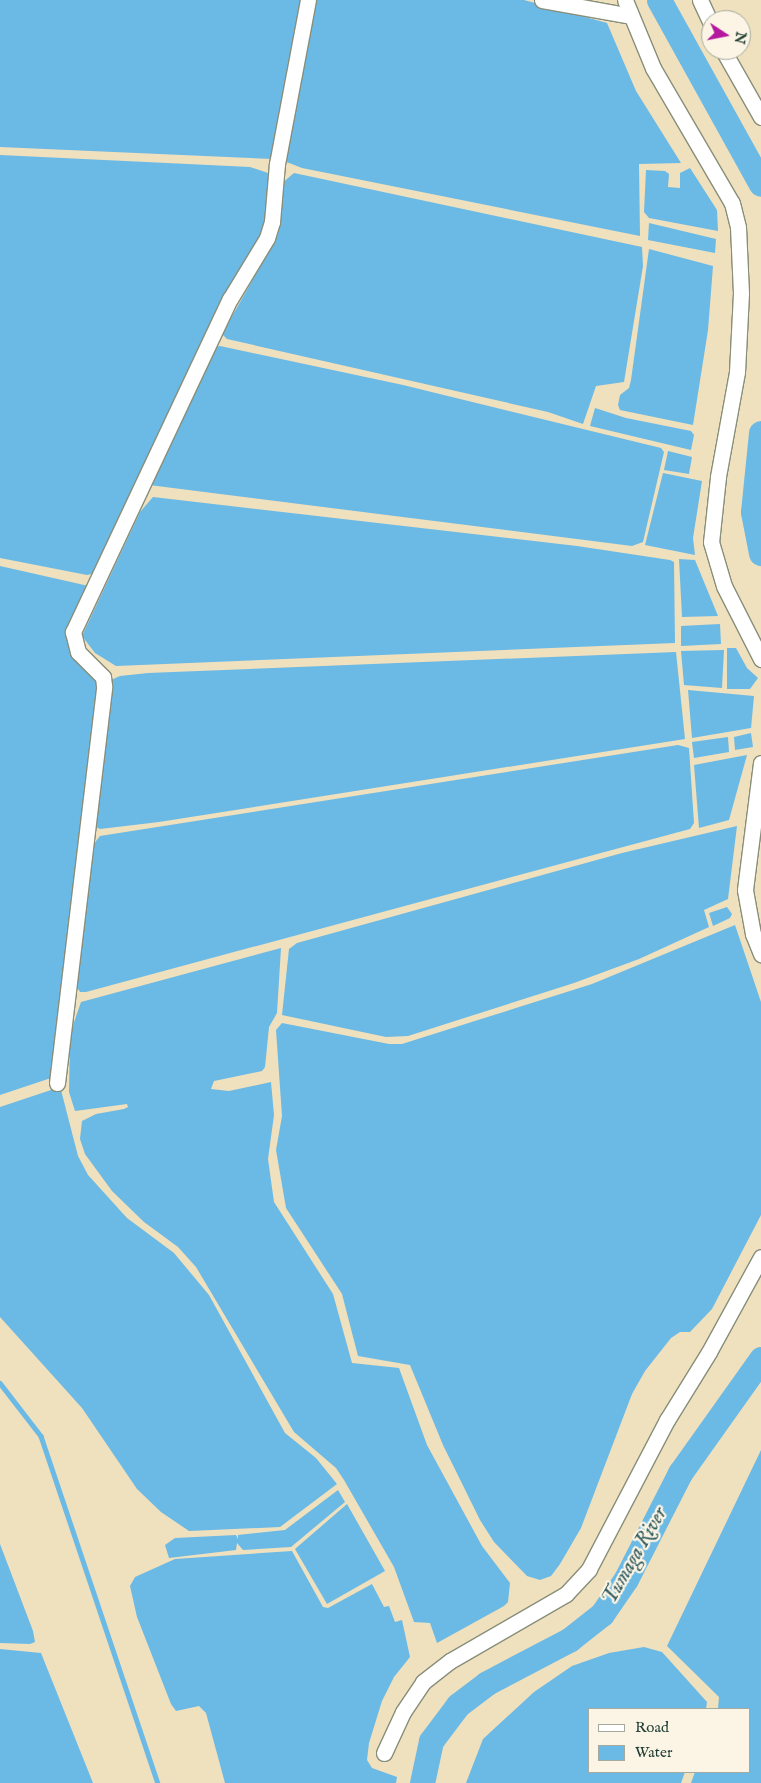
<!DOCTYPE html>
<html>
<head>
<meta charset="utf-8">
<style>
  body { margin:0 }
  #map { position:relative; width:761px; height:1783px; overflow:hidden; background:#efe0be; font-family:"IM FELL English",serif }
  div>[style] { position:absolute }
  .water>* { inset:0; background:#6bb9e5 }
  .stream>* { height:4.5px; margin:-2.25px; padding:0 2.25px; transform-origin:2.25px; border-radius:2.25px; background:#6bb9e5 }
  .river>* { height:25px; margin:-12.5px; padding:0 12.5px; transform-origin:12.5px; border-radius:12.5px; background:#6bb9e5 }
  .roads { filter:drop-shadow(1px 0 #878e79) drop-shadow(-1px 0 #878e79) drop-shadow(0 1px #878e79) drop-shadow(0 -1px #878e79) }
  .minor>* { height:15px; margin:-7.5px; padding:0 7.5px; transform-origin:7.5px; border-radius:7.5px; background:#fff }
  span { translate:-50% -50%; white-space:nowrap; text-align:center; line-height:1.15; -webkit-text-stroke:4.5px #fcf5e5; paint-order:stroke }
  .water-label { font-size:20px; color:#325c60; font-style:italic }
  .legend { position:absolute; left:588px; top:1708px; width:162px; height:65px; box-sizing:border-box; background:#fcf5e5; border:1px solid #a4ab9e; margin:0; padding:6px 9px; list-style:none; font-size:15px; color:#1f3d34 }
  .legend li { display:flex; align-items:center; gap:10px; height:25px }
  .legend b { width:25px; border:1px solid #a4ab9e }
  .north { position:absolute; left:701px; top:10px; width:50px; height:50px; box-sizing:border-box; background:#fcf5e5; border:1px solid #a4ab9e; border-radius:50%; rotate:101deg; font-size:14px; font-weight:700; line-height:20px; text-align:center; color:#1f3d34 }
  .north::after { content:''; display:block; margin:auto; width:18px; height:22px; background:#b5179e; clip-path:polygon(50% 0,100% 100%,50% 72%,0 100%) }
</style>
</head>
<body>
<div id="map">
  <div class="water">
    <div style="clip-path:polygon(0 0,306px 0,273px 159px,0 147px)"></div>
    <div style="clip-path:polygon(315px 0,524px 0,607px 23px,636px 91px,681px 163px,639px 164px,640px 236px,302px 168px,284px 161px)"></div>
    <div style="clip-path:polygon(0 155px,250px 167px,268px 173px,271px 179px,272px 215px,96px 573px,87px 575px,0 558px)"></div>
    <div style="clip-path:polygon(690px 168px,717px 210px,718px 231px,649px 218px,644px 212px,646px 170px,665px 171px,669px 174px,668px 187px,680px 188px,680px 173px)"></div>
    <div style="clip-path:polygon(294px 173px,642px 247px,643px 266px,624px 382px,596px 386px,583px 424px,548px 412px,227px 339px,222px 334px,278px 235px,281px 184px)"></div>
    <div style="clip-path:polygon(649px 223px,716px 239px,715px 253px,648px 240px)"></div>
    <div style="clip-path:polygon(649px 249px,713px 266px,708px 330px,693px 425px,620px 410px,618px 405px,620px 395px,629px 388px,631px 380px)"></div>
    <div style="clip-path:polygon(220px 346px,403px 385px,661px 448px,664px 452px,643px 542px,632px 546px,149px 485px,215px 347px)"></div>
    <div style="clip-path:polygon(595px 408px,626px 418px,691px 431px,694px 435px,691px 450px,590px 426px)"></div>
    <div style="clip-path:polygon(668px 451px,692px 457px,689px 474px,664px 470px)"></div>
    <div style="clip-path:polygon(663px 473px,702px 481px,693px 538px,695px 555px,645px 545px)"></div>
    <div style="clip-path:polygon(153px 497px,577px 546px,670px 560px,674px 562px,675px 643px,116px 666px,95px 653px,82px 636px,140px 512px)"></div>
    <div style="clip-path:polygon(679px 559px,695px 560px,718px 616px,682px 617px)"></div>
    <div style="clip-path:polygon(0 566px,93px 587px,69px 633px,68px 642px,88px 663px,100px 686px,51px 1078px,0 1095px)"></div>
    <div style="clip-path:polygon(720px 624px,721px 644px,681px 646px,681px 626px)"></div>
    <div style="clip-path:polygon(727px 648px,736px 648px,747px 668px,758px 678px,750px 689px,727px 689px)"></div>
    <div style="clip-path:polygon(724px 650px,722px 688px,684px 685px,681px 651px)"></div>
    <div style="clip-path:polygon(676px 652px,685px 739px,159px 822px,100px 829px,96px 827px,111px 680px,120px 676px,148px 673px)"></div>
    <div style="clip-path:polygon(688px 690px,754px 696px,751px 728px,692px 738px)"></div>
    <div style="clip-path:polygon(751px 733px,753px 747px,735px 750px,734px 737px)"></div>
    <div style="clip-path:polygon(728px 737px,729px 752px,694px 758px,692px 742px)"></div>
    <div style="clip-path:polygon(678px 745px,689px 748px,694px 823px,690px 829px,86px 992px,80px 992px,75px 984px,92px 846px,100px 836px)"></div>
    <div style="clip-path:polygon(747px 755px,729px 820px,699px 828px,694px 765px)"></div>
    <div style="clip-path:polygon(737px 826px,728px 899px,704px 910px,709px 927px,639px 959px,574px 983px,408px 1036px,386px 1037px,282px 1015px,289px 949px,297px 943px,622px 853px)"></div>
    <div style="clip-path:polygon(727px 907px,732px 914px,730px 918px,713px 926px,709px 913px)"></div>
    <div style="clip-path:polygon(735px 925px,761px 1002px,761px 1215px,712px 1309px,690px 1332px,680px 1332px,671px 1338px,645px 1371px,632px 1394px,581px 1528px,560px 1564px,551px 1576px,540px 1580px,527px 1576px,494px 1542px,480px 1520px,443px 1445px,410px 1365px,358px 1356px,342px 1294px,286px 1208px,276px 1150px,282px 1116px,276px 1030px,282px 1023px,389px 1044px,402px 1044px,592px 984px)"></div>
    <div style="clip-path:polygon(281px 948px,277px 1013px,269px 1027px,265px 1067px,262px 1071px,214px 1081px,211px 1089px,229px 1091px,271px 1082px,274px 1115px,268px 1159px,274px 1202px,333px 1294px,352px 1363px,399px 1368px,427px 1445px,482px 1546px,510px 1583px,508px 1602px,504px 1606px,437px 1643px,430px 1623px,414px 1622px,394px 1567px,344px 1480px,336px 1468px,294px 1432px,196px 1267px,178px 1247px,144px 1222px,112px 1191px,85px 1154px,80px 1139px,82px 1121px,96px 1114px,124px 1109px,128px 1107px,127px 1104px,75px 1111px,69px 1092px,70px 1034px,81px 1002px)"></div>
    <div style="clip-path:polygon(57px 1088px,61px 1090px,78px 1156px,88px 1175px,127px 1218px,174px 1253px,209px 1295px,285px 1433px,316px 1458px,337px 1484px,280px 1527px,189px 1531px,161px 1512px,137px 1489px,82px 1408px,0 1317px,0 1107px)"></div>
    <div style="clip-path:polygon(761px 1450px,761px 1783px,691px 1783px,695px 1772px,750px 1772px,750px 1709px,718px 1709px,719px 1697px,667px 1646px)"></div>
    <div style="clip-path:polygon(338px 1490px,345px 1502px,291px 1547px,243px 1550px,237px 1543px,236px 1550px,169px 1558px,165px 1545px,175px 1538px,236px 1535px,238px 1539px,238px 1535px,285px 1530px)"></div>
    <div style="clip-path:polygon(347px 1504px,385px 1571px,327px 1604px,295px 1549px)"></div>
    <div style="clip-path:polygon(0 1544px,33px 1631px,35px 1642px,30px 1644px,0 1643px)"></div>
    <div style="clip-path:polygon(292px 1551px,323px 1607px,328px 1608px,372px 1584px,384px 1607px,389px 1606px,395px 1622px,402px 1620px,410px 1657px,394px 1677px,382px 1701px,369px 1743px,367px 1760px,372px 1768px,397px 1777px,396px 1783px,225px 1783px,206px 1713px,199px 1706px,176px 1711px,171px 1704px,137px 1617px,130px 1586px,135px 1577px,175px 1559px)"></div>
    <div style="clip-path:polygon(644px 1647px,662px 1652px,707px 1702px,706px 1709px,590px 1709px,590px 1772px,685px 1772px,681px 1783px,466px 1783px,483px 1739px,534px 1692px,572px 1666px,609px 1653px)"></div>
    <div style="clip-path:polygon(0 1649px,41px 1653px,93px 1783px,0 1783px)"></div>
  </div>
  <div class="stream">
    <div style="left:0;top:1383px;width:67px;rotate:52.3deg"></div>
    <div style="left:41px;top:1436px;width:366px;rotate:71.4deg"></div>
  </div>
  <div class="river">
    <div style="left:659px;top:0;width:210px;rotate:61deg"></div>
    <div style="left:761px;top:433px;width:79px;rotate:95.8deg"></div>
    <div style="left:753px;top:512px;width:42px;rotate:79deg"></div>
    <div style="left:422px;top:1783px;width:43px;rotate:-77.9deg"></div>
    <div style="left:431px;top:1741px;width:45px;rotate:-53.1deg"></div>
    <div style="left:458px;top:1705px;width:36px;rotate:-37deg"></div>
    <div style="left:487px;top:1683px;width:93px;rotate:-27.7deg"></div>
    <div style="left:569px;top:1640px;width:42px;rotate:-38.2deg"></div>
    <div style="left:602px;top:1614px;width:42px;rotate:-55.6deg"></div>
    <div style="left:626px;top:1579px;width:119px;rotate:-63deg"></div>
    <div style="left:680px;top:1473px;width:140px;rotate:-54.6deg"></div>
  </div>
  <div class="roads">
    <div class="minor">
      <div style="left:542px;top:0;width:90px;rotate:10.2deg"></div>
      <div style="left:625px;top:0;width:74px;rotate:67.6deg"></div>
      <div style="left:653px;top:68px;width:156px;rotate:59.7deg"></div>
      <div style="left:732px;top:203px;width:25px;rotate:76deg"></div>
      <div style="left:738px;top:227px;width:66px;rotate:87.4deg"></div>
      <div style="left:741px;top:293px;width:79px;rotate:92.9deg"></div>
      <div style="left:737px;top:372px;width:107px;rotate:100.3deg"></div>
      <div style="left:718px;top:477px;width:65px;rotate:96.1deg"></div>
      <div style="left:711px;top:542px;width:46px;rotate:73.5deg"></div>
      <div style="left:724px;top:586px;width:82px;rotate:63.1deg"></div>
      <div style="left:700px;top:0;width:26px;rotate:65deg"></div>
      <div style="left:723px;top:50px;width:77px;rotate:60.4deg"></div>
      <div style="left:761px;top:763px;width:128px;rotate:97.2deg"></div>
      <div style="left:745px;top:890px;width:45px;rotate:79.7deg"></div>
      <div style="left:753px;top:934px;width:22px;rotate:68deg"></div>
      <div style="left:57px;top:1083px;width:400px;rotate:-83.2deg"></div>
      <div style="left:104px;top:686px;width:9px;rotate:-96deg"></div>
      <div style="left:103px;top:677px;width:35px;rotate:-135deg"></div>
      <div style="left:78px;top:652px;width:21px;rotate:-104deg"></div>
      <div style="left:73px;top:632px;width:368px;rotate:-64.8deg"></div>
      <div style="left:230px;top:299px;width:71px;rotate:-58.8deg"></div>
      <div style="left:267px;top:238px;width:17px;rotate:-73deg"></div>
      <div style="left:272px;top:222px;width:58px;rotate:-85.1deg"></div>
      <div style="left:277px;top:164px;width:167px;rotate:-79.3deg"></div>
      <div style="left:384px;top:1753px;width:45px;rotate:-65.1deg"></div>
      <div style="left:403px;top:1712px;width:36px;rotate:-56deg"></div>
      <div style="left:423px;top:1682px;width:34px;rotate:-38deg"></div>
      <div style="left:450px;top:1661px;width:134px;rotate:-30deg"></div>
      <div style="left:566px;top:1594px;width:34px;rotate:-47deg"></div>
      <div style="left:589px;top:1569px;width:168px;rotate:-62.4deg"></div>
      <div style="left:667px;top:1420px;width:80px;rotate:-58.3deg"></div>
      <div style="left:709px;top:1352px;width:108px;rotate:-61.3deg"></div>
    </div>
  </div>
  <div class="water-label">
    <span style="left:635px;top:1556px;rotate:-60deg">Tumaga River</span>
  </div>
  <ul class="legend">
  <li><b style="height:6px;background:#fff"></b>Road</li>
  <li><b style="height:14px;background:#6bb9e5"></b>Water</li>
  </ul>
  <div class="north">N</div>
</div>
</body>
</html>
